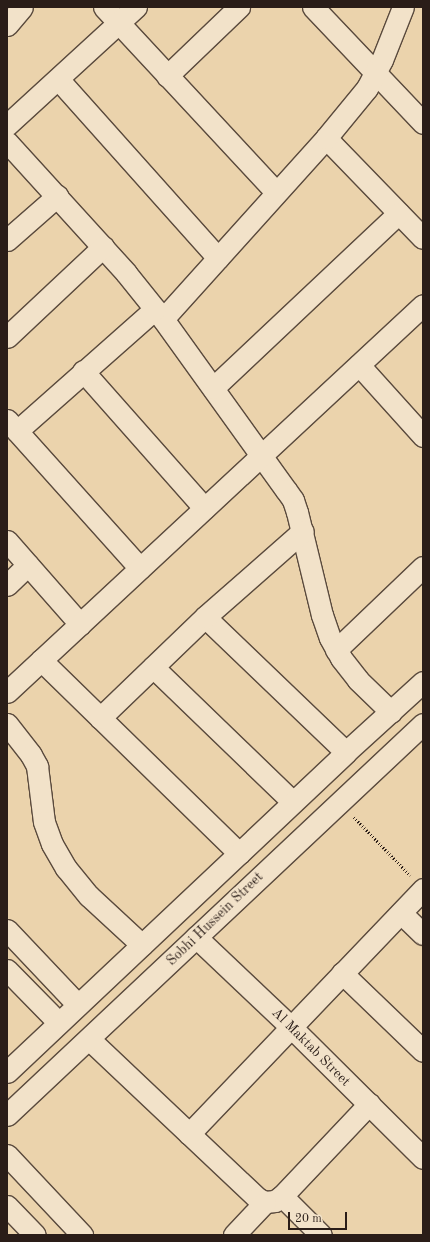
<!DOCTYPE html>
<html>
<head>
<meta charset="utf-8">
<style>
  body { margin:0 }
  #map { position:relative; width:430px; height:1242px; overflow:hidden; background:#ebd3ac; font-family:"Old Standard TT",serif }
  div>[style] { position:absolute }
  .path>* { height:2.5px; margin-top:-1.25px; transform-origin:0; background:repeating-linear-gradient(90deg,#2a1d18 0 1px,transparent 0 3px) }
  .roads { filter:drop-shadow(1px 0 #5a4a3d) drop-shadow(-1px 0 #5a4a3d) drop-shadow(0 1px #5a4a3d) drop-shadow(0 -1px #5a4a3d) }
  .minor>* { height:21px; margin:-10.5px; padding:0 10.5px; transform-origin:10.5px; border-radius:10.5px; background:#f2e2c9 }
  span { translate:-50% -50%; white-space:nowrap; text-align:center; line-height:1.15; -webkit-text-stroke:4px #f2e2c9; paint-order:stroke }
  .street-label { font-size:14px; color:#2a1d18 }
  .frame { position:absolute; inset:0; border:8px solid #2a1d18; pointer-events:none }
  .scale { position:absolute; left:288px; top:1212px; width:59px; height:18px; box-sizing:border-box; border:2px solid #2a1d18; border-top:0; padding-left:5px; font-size:12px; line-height:14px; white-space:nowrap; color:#2a1d18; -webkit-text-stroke:3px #f2e2c9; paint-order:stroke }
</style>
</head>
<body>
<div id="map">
  <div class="path">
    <div style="left:354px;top:817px;width:81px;rotate:46deg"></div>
  </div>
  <div class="roads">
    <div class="minor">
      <div style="left:104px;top:7px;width:253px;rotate:47.1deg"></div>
      <div style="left:313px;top:7px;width:160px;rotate:46.5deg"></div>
      <div style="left:7px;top:25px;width:23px;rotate:-50deg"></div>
      <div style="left:167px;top:76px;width:100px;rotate:-43.8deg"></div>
      <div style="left:58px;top:79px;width:240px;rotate:48.2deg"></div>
      <div style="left:7px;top:125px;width:175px;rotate:-42.5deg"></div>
      <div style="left:326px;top:138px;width:139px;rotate:45.9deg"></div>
      <div style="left:7px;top:142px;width:177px;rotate:47.7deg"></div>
      <div style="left:126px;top:273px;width:59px;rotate:51.2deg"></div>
      <div style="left:163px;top:319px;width:211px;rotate:54.3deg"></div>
      <div style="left:286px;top:490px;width:12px;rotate:55deg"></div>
      <div style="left:293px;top:500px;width:13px;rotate:72deg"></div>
      <div style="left:297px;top:512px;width:106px;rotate:76.4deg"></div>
      <div style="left:322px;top:615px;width:24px;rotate:71deg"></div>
      <div style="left:330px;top:638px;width:23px;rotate:61deg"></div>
      <div style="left:341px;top:658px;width:28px;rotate:52deg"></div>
      <div style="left:358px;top:680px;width:46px;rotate:44.1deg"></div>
      <div style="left:7px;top:240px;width:67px;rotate:-41.3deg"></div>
      <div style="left:163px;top:319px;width:244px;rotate:-48deg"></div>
      <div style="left:326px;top:138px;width:65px;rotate:-50.6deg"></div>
      <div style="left:367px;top:88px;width:32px;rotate:-62deg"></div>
      <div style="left:382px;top:60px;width:57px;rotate:-68.4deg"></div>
      <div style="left:7px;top:337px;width:132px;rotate:-43.2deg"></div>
      <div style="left:359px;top:365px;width:96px;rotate:48deg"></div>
      <div style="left:83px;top:371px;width:183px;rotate:48.5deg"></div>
      <div style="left:213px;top:388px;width:255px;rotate:-43.3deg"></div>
      <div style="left:7px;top:420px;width:199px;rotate:48.1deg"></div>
      <div style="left:17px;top:431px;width:184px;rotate:-41.5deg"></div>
      <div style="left:7px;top:541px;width:111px;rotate:48.7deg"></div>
      <div style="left:7px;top:585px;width:29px;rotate:-44deg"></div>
      <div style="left:205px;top:617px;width:195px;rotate:43.8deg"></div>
      <div style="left:336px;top:650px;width:120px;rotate:-43.7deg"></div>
      <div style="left:41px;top:660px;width:277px;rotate:44.3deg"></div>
      <div style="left:153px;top:667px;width:194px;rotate:44deg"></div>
      <div style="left:7px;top:692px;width:568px;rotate:-42.93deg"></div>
      <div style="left:100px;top:718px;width:146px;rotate:-43.9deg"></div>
      <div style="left:205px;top:617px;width:130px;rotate:-41.3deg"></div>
      <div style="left:7px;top:724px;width:39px;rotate:52deg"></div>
      <div style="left:31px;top:755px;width:13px;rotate:61deg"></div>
      <div style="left:37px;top:766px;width:56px;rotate:82.9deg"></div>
      <div style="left:44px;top:822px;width:23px;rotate:70deg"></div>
      <div style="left:52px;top:844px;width:28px;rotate:60deg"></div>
      <div style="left:66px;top:868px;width:36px;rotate:51deg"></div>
      <div style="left:89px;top:896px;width:72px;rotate:42.8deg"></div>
      <div style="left:401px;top:913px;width:30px;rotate:44deg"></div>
      <div style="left:7px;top:930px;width:103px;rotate:46.6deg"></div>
      <div style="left:196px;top:937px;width:131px;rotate:43.5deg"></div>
      <div style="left:291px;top:1027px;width:186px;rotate:44.8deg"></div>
      <div style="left:7px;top:970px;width:74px;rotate:45.5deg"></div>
      <div style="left:342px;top:973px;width:112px;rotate:43.9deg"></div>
      <div style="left:89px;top:1039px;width:231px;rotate:43.4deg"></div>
      <div style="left:257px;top:1198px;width:9px;rotate:27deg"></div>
      <div style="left:265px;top:1202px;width:10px;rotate:-6deg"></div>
      <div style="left:275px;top:1201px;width:9px;rotate:-36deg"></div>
      <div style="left:282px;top:1196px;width:127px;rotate:-46.6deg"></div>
      <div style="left:7px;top:1072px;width:466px;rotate:-43.3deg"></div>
      <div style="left:346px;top:752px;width:104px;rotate:-42.3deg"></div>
      <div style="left:7px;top:1115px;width:571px;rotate:-43.23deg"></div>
      <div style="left:189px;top:1134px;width:339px;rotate:-46.3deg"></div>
      <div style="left:7px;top:1155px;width:110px;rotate:46.8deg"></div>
      <div style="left:282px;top:1196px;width:55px;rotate:45deg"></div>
      <div style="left:7px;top:1206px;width:40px;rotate:46deg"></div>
      <div style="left:234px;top:1235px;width:45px;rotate:-46.8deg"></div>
    </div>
  </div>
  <div class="street-label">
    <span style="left:215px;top:919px;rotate:-44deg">Sobhi Hussein Street</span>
    <span style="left:311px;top:1047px;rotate:45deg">Al Maktab Street</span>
  </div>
  <div class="frame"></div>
  <div class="scale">20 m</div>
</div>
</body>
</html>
